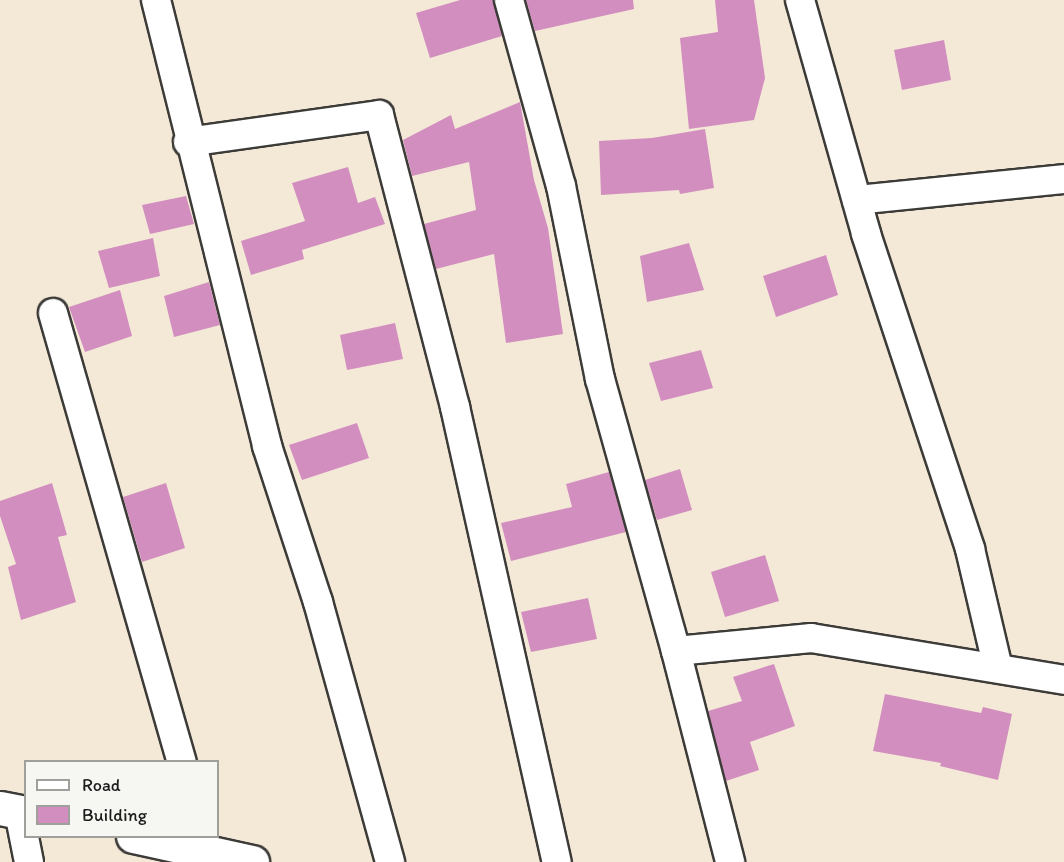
<!DOCTYPE html>
<html>
<head>
<meta charset="utf-8">
<style>
  body { margin:0 }
  #map { position:relative; width:1064px; height:862px; overflow:hidden; background:#f4e9d7; font-family:Itim,sans-serif }
  div>[style] { position:absolute }
  .building>* { inset:0; background:#d28ebf }
  .roads { filter:drop-shadow(2px 0 #3c3b38) drop-shadow(-2px 0 #3c3b38) drop-shadow(0 2px #3c3b38) drop-shadow(0 -2px #3c3b38) }
  .minor>* { height:28px; margin:-14px; padding:0 14px; transform-origin:14px; border-radius:14px; background:#fff }
  .highway>* { height:33px; margin:-16.5px; padding:0 16.5px; transform-origin:16.5px; border-radius:16.5px; background:#fff }
  span { translate:-50% -50%; white-space:nowrap; text-align:center; line-height:1.15; -webkit-text-stroke:4.5px #f6f6f2; paint-order:stroke }
  .legend { position:absolute; left:24px; top:760px; width:195px; height:78px; box-sizing:border-box; background:#f6f6f2; border:2px solid #9f9f9c; margin:0; padding:8px 10px; list-style:none; font-size:18px; color:#1c1c1c }
  .legend li { display:flex; align-items:center; gap:12px; height:30px }
  .legend b { width:30px; border:2px solid #9f9f9c }
</style>
</head>
<body>
<div id="map">
  <div class="building">
    <div style="clip-path:polygon(460px 0,493px 0,502px 36px,430px 58px,416px 13px)"></div>
    <div style="clip-path:polygon(526px 0,633px 0,634px 9px,535px 31px)"></div>
    <div style="clip-path:polygon(715px 0,754px 0,765px 78px,754px 120px,689px 129px,680px 38px,718px 32px)"></div>
    <div style="clip-path:polygon(944px 40px,951px 80px,902px 90px,894px 50px)"></div>
    <div style="clip-path:polygon(520px 102px,534px 180px,548px 228px,563px 334px,506px 343px,494px 254px,436px 269px,424px 224px,476px 210px,469px 162px,412px 176px,403px 140px,451px 115px,455px 129px)"></div>
    <div style="clip-path:polygon(705px 129px,714px 188px,680px 194px,679px 190px,601px 195px,599px 141px,652px 138px)"></div>
    <div style="clip-path:polygon(348px 167px,358px 203px,375px 197px,385px 224px,302px 250px,304px 259px,251px 275px,241px 241px,305px 221px,292px 183px)"></div>
    <div style="clip-path:polygon(186px 196px,194px 224px,150px 234px,142px 205px)"></div>
    <div style="clip-path:polygon(153px 238px,160px 276px,109px 288px,98px 251px)"></div>
    <div style="clip-path:polygon(689px 243px,704px 290px,647px 302px,640px 256px)"></div>
    <div style="clip-path:polygon(826px 255px,838px 295px,776px 317px,763px 276px)"></div>
    <div style="clip-path:polygon(209px 282px,220px 325px,174px 337px,164px 296px)"></div>
    <div style="clip-path:polygon(120px 290px,132px 336px,85px 352px,69px 307px)"></div>
    <div style="clip-path:polygon(395px 323px,403px 359px,347px 370px,340px 335px)"></div>
    <div style="clip-path:polygon(701px 350px,713px 388px,661px 401px,649px 363px)"></div>
    <div style="clip-path:polygon(357px 423px,369px 458px,302px 480px,289px 445px)"></div>
    <div style="clip-path:polygon(680px 469px,692px 510px,657px 520px,645px 480px)"></div>
    <div style="clip-path:polygon(609px 472px,626px 532px,511px 561px,501px 523px,572px 507px,566px 484px)"></div>
    <div style="clip-path:polygon(52px 483px,67px 535px,58px 537px,76px 602px,21px 620px,8px 567px,16px 564px,0 516px,0 501px)"></div>
    <div style="clip-path:polygon(166px 483px,185px 548px,142px 562px,123px 497px)"></div>
    <div style="clip-path:polygon(765px 555px,779px 601px,725px 617px,711px 572px)"></div>
    <div style="clip-path:polygon(588px 598px,597px 639px,531px 652px,521px 612px)"></div>
    <div style="clip-path:polygon(774px 664px,795px 726px,750px 742px,759px 770px,726px 781px,708px 711px,742px 701px,733px 677px)"></div>
    <div style="clip-path:polygon(885px 694px,981px 713px,983px 707px,1012px 714px,998px 780px,940px 766px,941px 763px,873px 751px)"></div>
  </div>
  <div class="roads">
    <div class="minor">
      <div style="left:156px;top:0;width:460px;rotate:76deg"></div>
      <div style="left:267px;top:446px;width:164px;rotate:71.9deg"></div>
      <div style="left:318px;top:602px;width:270px;rotate:74.5deg"></div>
      <div style="left:509px;top:0;width:193px;rotate:74.4deg"></div>
      <div style="left:561px;top:186px;width:197px;rotate:78.6deg"></div>
      <div style="left:600px;top:379px;width:282px;rotate:74.4deg"></div>
      <div style="left:676px;top:651px;width:218px;rotate:75.6deg"></div>
      <div style="left:800px;top:0;width:243px;rotate:74.2deg"></div>
      <div style="left:866px;top:234px;width:332px;rotate:71.7deg"></div>
      <div style="left:970px;top:549px;width:122px;rotate:76.8deg"></div>
      <div style="left:188px;top:142px;width:193px;rotate:-8deg"></div>
      <div style="left:379px;top:115px;width:302px;rotate:75.4deg"></div>
      <div style="left:455px;top:407px;width:466px;rotate:77.4deg"></div>
      <div style="left:857px;top:200px;width:208px;rotate:-5.8deg"></div>
      <div style="left:53px;top:313px;width:467px;rotate:74deg"></div>
      <div style="left:676px;top:651px;width:136px;rotate:-5.5deg"></div>
      <div style="left:811px;top:638px;width:256px;rotate:9.4deg"></div>
      <div style="left:19px;top:812px;width:51px;rotate:78.7deg"></div>
    </div>
    <div class="highway">
      <div style="left:0;top:808px;width:26px;rotate:11deg"></div>
      <div style="left:133px;top:836px;width:122px;rotate:12.3deg"></div>
    </div>
  </div>
  <ul class="legend">
  <li><b style="height:8px;background:#fff"></b>Road</li>
  <li><b style="height:16px;background:#d28ebf"></b>Building</li>
  </ul>
</div>
</body>
</html>
